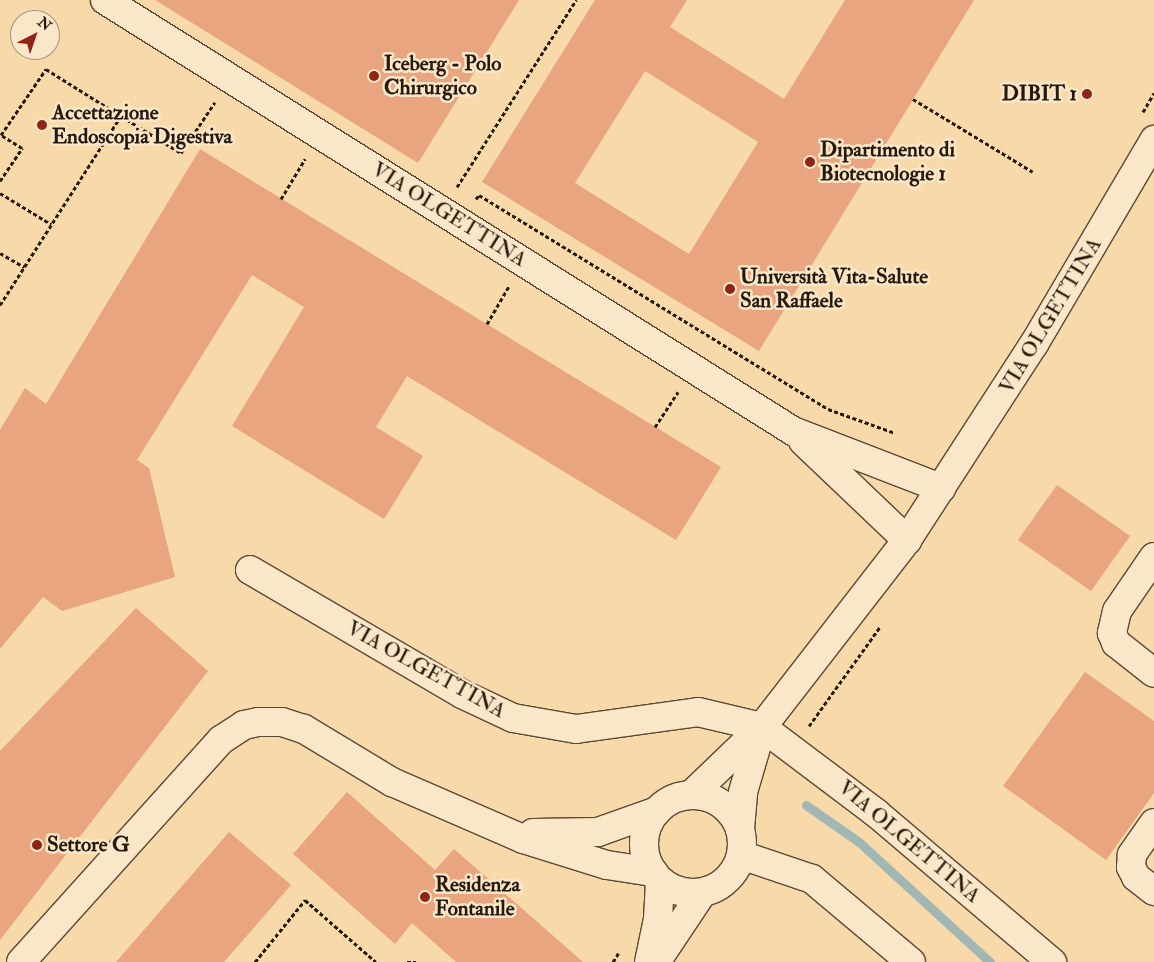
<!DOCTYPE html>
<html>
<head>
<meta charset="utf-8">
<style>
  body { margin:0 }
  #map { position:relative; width:1154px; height:962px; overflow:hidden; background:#f7d9aa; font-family:"IM FELL Double Pica",serif }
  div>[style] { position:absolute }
  .stream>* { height:9px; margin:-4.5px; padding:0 4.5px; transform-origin:4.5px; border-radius:4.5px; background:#a1b7b4 }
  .building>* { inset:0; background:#e8a57f }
  .path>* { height:3px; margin-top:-1.5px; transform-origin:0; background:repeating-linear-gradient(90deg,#26190d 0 4px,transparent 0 6.5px) }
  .roads { filter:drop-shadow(1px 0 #5a4934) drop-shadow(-1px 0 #5a4934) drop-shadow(0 1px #5a4934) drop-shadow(0 -1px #5a4934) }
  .minor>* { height:28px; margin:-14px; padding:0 14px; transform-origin:14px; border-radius:14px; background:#fae6c8 }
  .minor>.ring { margin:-14px; padding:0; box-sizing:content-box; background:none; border:28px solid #fae6c8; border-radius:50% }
  .dots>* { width:14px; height:14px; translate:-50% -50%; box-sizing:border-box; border:2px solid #fae6c8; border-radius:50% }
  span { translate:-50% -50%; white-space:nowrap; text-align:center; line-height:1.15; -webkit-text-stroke:5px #fae6c8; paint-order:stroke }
  .poi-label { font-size:21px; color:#26190d; font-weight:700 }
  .left { translate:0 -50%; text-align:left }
  .right { translate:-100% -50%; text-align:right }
  .street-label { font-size:21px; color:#26190d }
  .north { position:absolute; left:10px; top:10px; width:50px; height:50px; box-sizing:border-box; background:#fae6c8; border:1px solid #a5947d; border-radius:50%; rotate:41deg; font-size:14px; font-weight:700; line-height:20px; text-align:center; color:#26190d }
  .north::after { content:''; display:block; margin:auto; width:18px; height:22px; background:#8f2418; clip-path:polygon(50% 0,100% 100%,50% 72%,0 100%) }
</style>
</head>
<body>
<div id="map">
  <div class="stream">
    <div style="left:806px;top:805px;width:65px;rotate:34.9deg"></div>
    <div style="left:859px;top:842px;width:178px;rotate:42.5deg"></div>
  </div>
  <div class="building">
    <div style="clip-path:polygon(155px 0,519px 0,418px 163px)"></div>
    <div style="clip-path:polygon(evenodd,595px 0,687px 0,670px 27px,784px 99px,845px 0,974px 0,759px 351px,482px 182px,595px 0,645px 71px,758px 142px,689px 254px,575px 183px,645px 71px)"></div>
    <div style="clip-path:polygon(200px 149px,721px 467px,676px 540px,407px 376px,376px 427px,423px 456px,384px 519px,232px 426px,304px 307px,252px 275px,137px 460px,149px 468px,175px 577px,62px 611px,43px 597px,0 649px,0 430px,25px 388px,46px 404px)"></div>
    <div style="clip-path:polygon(1057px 485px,1130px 536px,1091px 591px,1018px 540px)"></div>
    <div style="clip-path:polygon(136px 608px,208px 671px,0 940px,0 751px)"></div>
    <div style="clip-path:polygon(1085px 672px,1154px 721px,1154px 793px,1106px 860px,1003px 786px)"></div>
    <div style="clip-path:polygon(347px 792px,435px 870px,454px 849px,583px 962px,456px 962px,412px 923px,395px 944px,293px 854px)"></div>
    <div style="clip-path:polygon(229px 832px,291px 885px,224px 962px,116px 962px)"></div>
  </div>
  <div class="path">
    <div style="left:913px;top:99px;width:140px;rotate:31.3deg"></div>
    <div style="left:1143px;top:112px;width:22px;rotate:-60deg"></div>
    <div style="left:0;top:181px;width:40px;rotate:-56deg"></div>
    <div style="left:22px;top:148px;width:25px;rotate:-148deg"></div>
    <div style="left:1px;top:135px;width:80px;rotate:-55.7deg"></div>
    <div style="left:46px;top:69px;width:89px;rotate:32.1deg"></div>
    <div style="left:457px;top:187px;width:222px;rotate:-57.5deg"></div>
    <div style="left:0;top:193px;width:60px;rotate:31.3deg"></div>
    <div style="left:281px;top:199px;width:47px;rotate:-59deg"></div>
    <div style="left:476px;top:199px;width:5px;rotate:-53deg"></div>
    <div style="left:479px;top:195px;width:409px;rotate:31.5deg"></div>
    <div style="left:828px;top:409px;width:71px;rotate:19.7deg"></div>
    <div style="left:0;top:253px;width:28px;rotate:30deg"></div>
    <div style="left:0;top:305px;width:224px;rotate:-57.4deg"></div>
    <div style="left:121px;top:116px;width:70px;rotate:31.7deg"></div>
    <div style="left:181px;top:153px;width:61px;rotate:-56.3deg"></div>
    <div style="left:487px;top:324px;width:44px;rotate:-59.9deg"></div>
    <div style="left:655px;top:427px;width:42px;rotate:-56.7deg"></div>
    <div style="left:809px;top:726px;width:122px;rotate:-54.4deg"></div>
    <div style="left:255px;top:962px;width:80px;rotate:-51.1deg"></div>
    <div style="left:305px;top:900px;width:94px;rotate:41.1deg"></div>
    <div style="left:407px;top:962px;width:9px"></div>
    <div style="left:613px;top:962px;width:12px;rotate:-59deg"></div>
  </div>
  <div class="roads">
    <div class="minor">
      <div style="left:105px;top:0;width:812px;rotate:32.07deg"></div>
      <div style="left:793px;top:431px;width:159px;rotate:21.1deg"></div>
      <div style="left:803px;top:441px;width:144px;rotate:43.6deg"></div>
      <div style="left:1154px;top:557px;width:65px;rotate:124.4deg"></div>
      <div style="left:1117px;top:611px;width:23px;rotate:103deg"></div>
      <div style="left:1112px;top:633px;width:11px;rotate:68deg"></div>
      <div style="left:1116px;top:643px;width:48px;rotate:38.3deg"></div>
      <div style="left:250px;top:570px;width:246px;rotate:30.3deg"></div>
      <div style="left:462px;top:694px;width:56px;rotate:25.2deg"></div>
      <div style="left:513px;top:718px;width:64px;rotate:9.9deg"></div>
      <div style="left:576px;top:729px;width:123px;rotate:-7.9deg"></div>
      <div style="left:698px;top:712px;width:66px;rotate:13.2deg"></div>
      <div style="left:762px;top:727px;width:143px;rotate:37deg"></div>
      <div style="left:876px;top:813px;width:231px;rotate:40.3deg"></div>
      <div class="ring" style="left:644px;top:795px;width:70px;height:70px"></div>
      <div style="left:691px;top:795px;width:98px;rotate:-43.8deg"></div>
      <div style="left:762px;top:727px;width:237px;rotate:-52.2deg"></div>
      <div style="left:907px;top:540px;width:234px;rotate:-57.1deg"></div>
      <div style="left:1034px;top:344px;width:237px;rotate:-59.5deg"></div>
      <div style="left:1154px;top:823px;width:39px;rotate:125deg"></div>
      <div style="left:1132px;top:855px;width:12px;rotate:95deg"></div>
      <div style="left:1131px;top:867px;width:11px;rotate:63deg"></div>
      <div style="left:1136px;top:877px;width:23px;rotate:38deg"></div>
      <div style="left:740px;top:829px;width:37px;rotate:-85deg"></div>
      <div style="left:743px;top:792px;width:64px;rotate:-73.6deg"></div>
      <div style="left:533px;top:833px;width:65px;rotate:-0.9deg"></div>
      <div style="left:598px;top:832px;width:63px;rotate:-19.6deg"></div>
      <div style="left:741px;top:855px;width:75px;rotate:18.7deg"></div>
      <div style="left:812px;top:879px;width:129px;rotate:40deg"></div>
      <div style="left:21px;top:962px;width:299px;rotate:-48deg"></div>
      <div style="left:221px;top:740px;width:27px;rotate:-33deg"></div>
      <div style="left:244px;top:725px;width:14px;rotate:-12deg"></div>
      <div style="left:258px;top:722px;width:24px"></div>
      <div style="left:282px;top:722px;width:23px;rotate:18deg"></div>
      <div style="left:304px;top:729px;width:103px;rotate:31.1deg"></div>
      <div style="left:392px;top:782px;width:143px;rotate:23.5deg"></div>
      <div style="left:523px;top:839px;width:88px;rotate:17.2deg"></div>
      <div style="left:607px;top:865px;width:47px;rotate:8.7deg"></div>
      <div style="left:649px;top:962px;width:44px;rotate:-78.2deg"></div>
      <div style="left:658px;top:919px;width:38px;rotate:-87deg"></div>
      <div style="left:656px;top:962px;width:83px;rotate:-56.3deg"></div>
    </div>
  </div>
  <div class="dots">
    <div style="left:374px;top:76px;background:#8f2418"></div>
    <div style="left:1087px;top:94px;background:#8f2418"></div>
    <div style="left:42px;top:125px;background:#8f2418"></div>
    <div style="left:810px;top:162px;background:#8f2418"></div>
    <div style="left:730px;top:289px;background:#8f2418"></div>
    <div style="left:37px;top:845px;background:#8f2418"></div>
    <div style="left:425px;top:897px;background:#8f2418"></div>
  </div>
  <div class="poi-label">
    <span class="left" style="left:384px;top:76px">Iceberg - Polo<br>Chirurgico</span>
    <span class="right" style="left:1077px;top:94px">DIBIT 1</span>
    <span class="left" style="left:52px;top:125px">Accettazione<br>Endoscopia Digestiva</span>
    <span class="left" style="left:820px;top:162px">Dipartimento di<br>Biotecnologie 1</span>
    <span class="left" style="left:740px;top:289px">Università Vita-Salute<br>San Raffaele</span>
    <span class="left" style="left:47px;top:845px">Settore G</span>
    <span class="left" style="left:435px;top:897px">Residenza<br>Fontanile</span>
  </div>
  <div class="street-label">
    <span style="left:449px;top:215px;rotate:32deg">VIA OLGETTINA</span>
    <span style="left:1051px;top:316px;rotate:-59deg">VIA OLGETTINA</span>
    <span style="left:426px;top:670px;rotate:29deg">VIA OLGETTINA</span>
    <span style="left:909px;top:842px;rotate:40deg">VIA OLGETTINA</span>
  </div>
  <div class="north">N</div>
</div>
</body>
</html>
